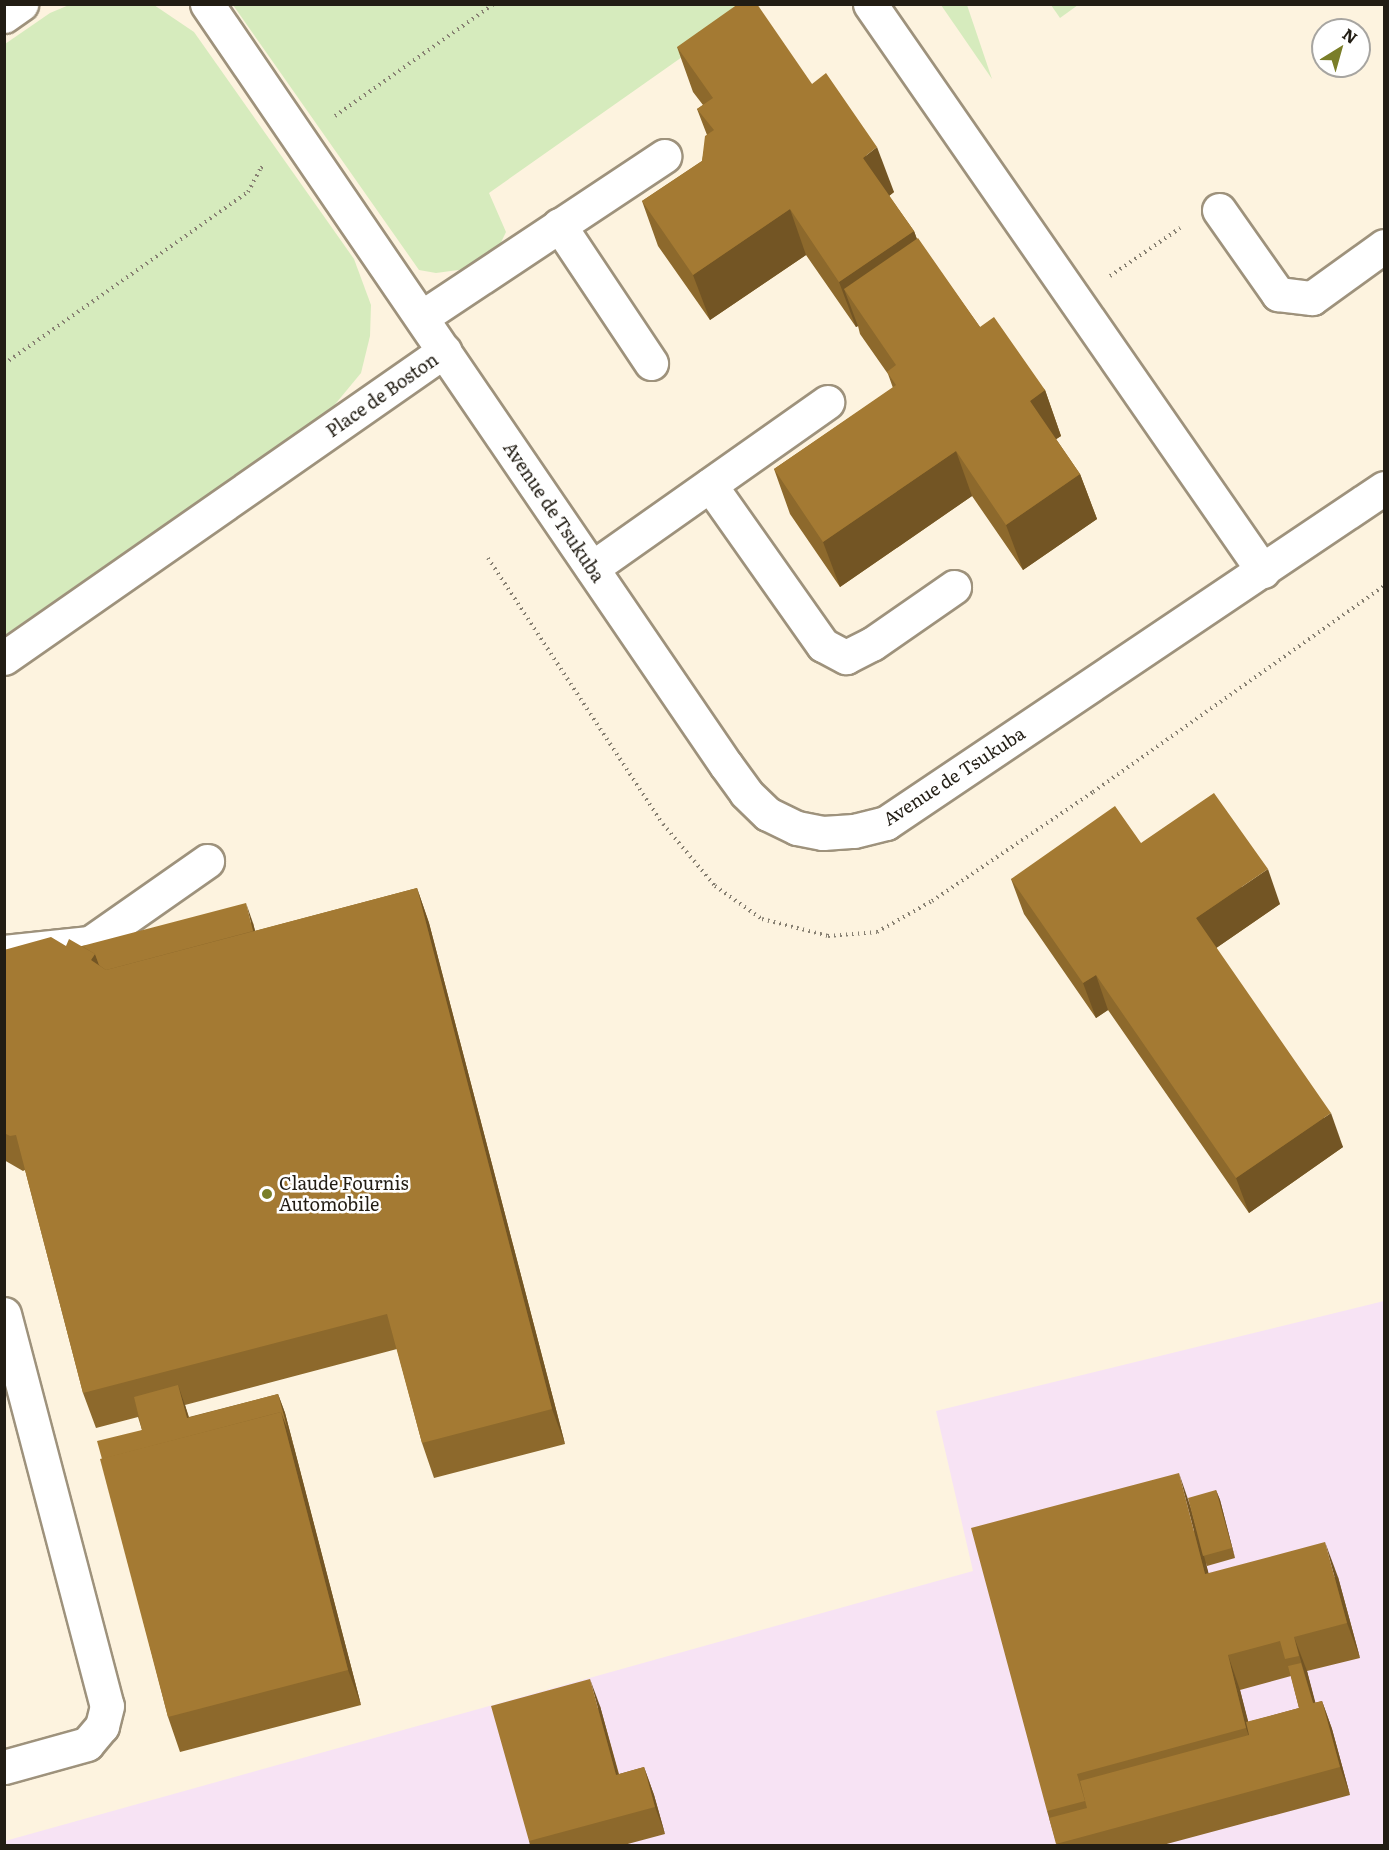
<!DOCTYPE html>
<html>
<head>
<meta charset="utf-8">
<style>
  body { margin:0 }
  #map { position:relative; width:1389px; height:1850px; overflow:hidden; background:#fdf3df; font-family:Literata,serif }
  div>[style] { position:absolute }
  .industrial>* { inset:0; background:#f7e3f4 }
  .green>* { inset:0; background:#d6ebbd }
  .path>* { height:4px; margin-top:-2px; transform-origin:0; background:repeating-linear-gradient(90deg,#878072 0 1.5px,transparent 0 6px) }
  .roads { filter:drop-shadow(2px 0 #9e927c) drop-shadow(-2px 0 #9e927c) drop-shadow(0 2px #9e927c) drop-shadow(0 -2px #9e927c) }
  .minor>* { height:33px; margin:-16.5px; padding:0 16.5px; transform-origin:16.5px; border-radius:16.5px; background:#fff }
  .wall>* { inset:0; background:#8d692c }
  .shaded-wall>* { inset:0; background:#735524 }
  .building>* { inset:0; background:#a47a33 }
  .dots>* { width:16px; height:16px; translate:-50% -50%; box-sizing:border-box; border:3px solid #fff; border-radius:50% }
  span { translate:-50% -50%; white-space:nowrap; text-align:center; line-height:1.15; -webkit-text-stroke:5px #fff; paint-order:stroke }
  .street-label { font-size:18px; color:#221d14 }
  .poi-label { font-size:18px; color:#221d14 }
  .left { translate:0 -50%; text-align:left }
  .frame { position:absolute; inset:0; border:6px solid #221d14; pointer-events:none }
  .north { position:absolute; left:1311px; top:18px; width:60px; height:60px; box-sizing:border-box; background:#fff; border:2px solid #a7a5a1; border-radius:50%; rotate:37deg; font-size:16px; font-weight:700; line-height:24px; text-align:center; color:#221d14 }
  .north::after { content:''; display:block; margin:auto; width:21px; height:27px; background:#7a7e28; clip-path:polygon(50% 0,100% 100%,50% 72%,0 100%) }
</style>
</head>
<body>
<div id="map">
  <div class="industrial">
    <div style="clip-path:polygon(1384px 1301px,1384px 1845px,5px 1846px,5px 1841px,973px 1571px,936px 1411px)"></div>
  </div>
  <div class="green">
    <div style="clip-path:polygon(69px 5px,154px 5px,194px 32px,354px 259px,371px 305px,370px 336px,361px 373px,332px 408px,5px 635px,5px 44px,50px 13px)"></div>
    <div style="clip-path:polygon(233px 5px,756px 5px,489px 193px,506px 232px,495px 255px,473px 268px,436px 273px,419px 270px)"></div>
    <div style="clip-path:polygon(941px 5px,967px 5px,992px 79px)"></div>
    <div style="clip-path:polygon(1051px 5px,1078px 5px,1060px 18px)"></div>
  </div>
  <div class="path">
    <div style="left:335px;top:116px;width:194px;rotate:-35.2deg"></div>
    <div style="left:1110px;top:276px;width:85px;rotate:-34.4deg"></div>
    <div style="left:4px;top:364px;width:299px;rotate:-35.2deg"></div>
    <div style="left:248px;top:192px;width:27px;rotate:-62deg"></div>
    <div style="left:261px;top:168px;width:5px;rotate:-37deg"></div>
    <div style="left:488px;top:558px;width:318px;rotate:56.7deg"></div>
    <div style="left:663px;top:824px;width:81px;rotate:50deg"></div>
    <div style="left:715px;top:886px;width:57px;rotate:35.1deg"></div>
    <div style="left:762px;top:919px;width:68px;rotate:14.4deg"></div>
    <div style="left:828px;top:936px;width:49px;rotate:-4.7deg"></div>
    <div style="left:877px;top:932px;width:63px;rotate:-29.4deg"></div>
    <div style="left:932px;top:901px;width:194px;rotate:-34.1deg"></div>
    <div style="left:1093px;top:792px;width:357px;rotate:-35.3deg"></div>
  </div>
  <div class="roads">
    <div class="minor">
      <div style="left:207px;top:4px;width:921px;rotate:55.71deg"></div>
      <div style="left:726px;top:765px;width:34px;rotate:54deg"></div>
      <div style="left:746px;top:793px;width:30px;rotate:44deg"></div>
      <div style="left:768px;top:814px;width:32px;rotate:26deg"></div>
      <div style="left:797px;top:828px;width:26px;rotate:11deg"></div>
      <div style="left:823px;top:833px;width:31px;rotate:-4deg"></div>
      <div style="left:854px;top:831px;width:33px;rotate:-14deg"></div>
      <div style="left:886px;top:823px;width:600px;rotate:-33.93deg"></div>
      <div style="left:870px;top:4px;width:690px;rotate:55.27deg"></div>
      <div style="left:4px;top:16px;width:21px;rotate:-35deg"></div>
      <div style="left:1219px;top:210px;width:103px;rotate:54.9deg"></div>
      <div style="left:1278px;top:294px;width:34px;rotate:7deg"></div>
      <div style="left:1312px;top:298px;width:89px;rotate:-35.8deg"></div>
      <div style="left:559px;top:225px;width:166px;rotate:56.3deg"></div>
      <div style="left:422px;top:317px;width:291px;rotate:-33.6deg"></div>
      <div style="left:710px;top:485px;width:196px;rotate:54.8deg"></div>
      <div style="left:823px;top:645px;width:26px;rotate:28deg"></div>
      <div style="left:846px;top:657px;width:29px;rotate:-27deg"></div>
      <div style="left:872px;top:644px;width:100px;rotate:-34.8deg"></div>
      <div style="left:592px;top:568px;width:288px;rotate:-35.2deg"></div>
      <div style="left:4px;top:658px;width:537px;rotate:-34.9deg"></div>
      <div style="left:4px;top:952px;width:86px;rotate:-6deg"></div>
      <div style="left:90px;top:943px;width:143px;rotate:-35deg"></div>
      <div style="left:4px;top:1314px;width:405px;rotate:75.3deg"></div>
      <div style="left:107px;top:1706px;width:21px;rotate:104deg"></div>
      <div style="left:102px;top:1726px;width:23px;rotate:130deg"></div>
      <div style="left:87px;top:1744px;width:86px;rotate:164.5deg"></div>
    </div>
  </div>
  <div class="wall">
    <div style="clip-path:polygon(677px 47px,812px 84px,894px 192px,889px 196px,914px 231px,917px 239px,980px 327px,1045px 390px,1061px 436px,1056px 439px,1080px 474px,1097px 519px,1023px 570px,972px 496px,840px 587px,790px 514px,774px 469px,893px 388px,888px 374px,860px 334px,858px 326px,856px 327px,806px 255px,710px 320px,658px 246px,642px 201px,702px 161px,707px 135px,697px 109px,703px 105px,693px 92px)"></div>
    <div style="clip-path:polygon(1141px 843px,1280px 904px,1216px 948px,1343px 1147px,1249px 1213px,1108px 1010px,1096px 1018px,1024px 914px,1011px 879px)"></div>
    <div style="clip-path:polygon(417px 888px,429px 923px,565px 1444px,434px 1478px,422px 1443px,397px 1349px,185px 1405px,189px 1417px,278px 1394px,285px 1413px,361px 1705px,180px 1752px,168px 1717px,102px 1459px,142px 1430px,138px 1417px,96px 1428px,83px 1393px,25px 1170px,23px 1171px,4px 1160px,4px 950px,66px 946px,82px 946px,253px 923px,255px 931px)"></div>
    <div style="clip-path:polygon(evenodd,1216px 1490px,1220px 1500px,1235px 1558px,1207px 1566px,1206px 1563px,1208px 1573px,1338px 1577px,1360px 1658px,1307px 1671px,1315px 1703px,1322px 1701px,1332px 1729px,1350px 1795px,1163px 1845px,1057px 1845px,1047px 1811px,1216px 1490px,1291px 1676px,1299px 1708px,1248px 1722px,1240px 1690px,1291px 1676px)"></div>
    <div style="clip-path:polygon(600px 1706px,619px 1774px,644px 1767px,654px 1795px,665px 1834px,624px 1845px,530px 1845px,529px 1841px)"></div>
  </div>
  <div class="shaded-wall">
    <div style="clip-path:polygon(877px 147px,894px 192px,880px 203px,863px 158px)"></div>
    <div style="clip-path:polygon(790px 209px,806px 255px,710px 320px,693px 275px)"></div>
    <div style="clip-path:polygon(914px 231px,930px 277px,844px 289px,858px 326px,856px 327px,839px 282px)"></div>
    <div style="clip-path:polygon(1045px 390px,1061px 436px,1046px 446px,1030px 401px)"></div>
    <div style="clip-path:polygon(956px 451px,972px 496px,840px 587px,823px 542px)"></div>
    <div style="clip-path:polygon(1080px 474px,1097px 519px,1023px 570px,1006px 525px)"></div>
    <div style="clip-path:polygon(1268px 869px,1280px 904px,1209px 953px,1196px 918px)"></div>
    <div style="clip-path:polygon(417px 888px,429px 923px,565px 1444px,552px 1409px)"></div>
    <div style="clip-path:polygon(246px 903px,253px 923px,264px 966px,257px 947px)"></div>
    <div style="clip-path:polygon(95px 954px,105px 981px,91px 960px)"></div>
    <div style="clip-path:polygon(1096px 975px,1108px 1010px,1096px 1018px,1083px 983px)"></div>
    <div style="clip-path:polygon(1331px 1113px,1343px 1147px,1249px 1213px,1236px 1178px)"></div>
    <div style="clip-path:polygon(178px 1385px,185px 1405px,194px 1437px,187px 1418px)"></div>
    <div style="clip-path:polygon(278px 1394px,285px 1413px,294px 1447px,287px 1427px)"></div>
    <div style="clip-path:polygon(281px 1412px,294px 1447px,361px 1705px,348px 1670px)"></div>
    <div style="clip-path:polygon(1179px 1473px,1191px 1508px,1218px 1608px,1205px 1574px)"></div>
    <div style="clip-path:polygon(1216px 1490px,1220px 1500px,1235px 1558px,1232px 1548px)"></div>
    <div style="clip-path:polygon(1325px 1542px,1338px 1577px,1360px 1658px,1347px 1623px)"></div>
    <div style="clip-path:polygon(1294px 1637px,1307px 1671px,1323px 1731px,1313px 1703px)"></div>
    <div style="clip-path:polygon(1228px 1655px,1240px 1690px,1259px 1763px,1246px 1728px)"></div>
    <div style="clip-path:polygon(590px 1679px,600px 1706px,626px 1802px,616px 1775px)"></div>
    <div style="clip-path:polygon(1322px 1701px,1332px 1729px,1350px 1795px,1340px 1767px)"></div>
    <div style="clip-path:polygon(644px 1767px,654px 1795px,665px 1834px,655px 1807px)"></div>
  </div>
  <div class="building">
    <div style="clip-path:polygon(738px 4px,757px 4px,812px 84px,826px 73px,877px 147px,863px 158px,914px 231px,839px 282px,790px 209px,693px 275px,642px 201px,702px 161px,705px 136px,714px 130px,697px 109px,713px 98px,677px 47px)"></div>
    <div style="clip-path:polygon(918px 238px,980px 327px,994px 317px,1045px 390px,1030px 401px,1080px 474px,1006px 525px,956px 451px,823px 542px,774px 469px,896px 385px,887px 372px,896px 365px,844px 289px)"></div>
    <div style="clip-path:polygon(1214px 793px,1268px 869px,1196px 918px,1331px 1113px,1236px 1178px,1096px 975px,1083px 983px,1011px 879px,1115px 806px,1141px 843px)"></div>
    <div style="clip-path:polygon(417px 888px,552px 1409px,422px 1443px,387px 1314px,83px 1393px,16px 1135px,10px 1136px,4px 1133px,4px 950px,51px 937px,66px 946px,69px 939px,95px 954px,91px 960px,106px 970px)"></div>
    <div style="clip-path:polygon(246px 903px,253px 931px,106px 970px,99px 965px,95px 954px,82px 946px)"></div>
    <div style="clip-path:polygon(178px 1385px,187px 1418px,278px 1394px,287px 1427px,281px 1412px,102px 1459px,97px 1441px,142px 1430px,134px 1397px)"></div>
    <div style="clip-path:polygon(281px 1412px,348px 1670px,168px 1717px,100px 1459px)"></div>
    <div style="clip-path:polygon(1179px 1473px,1205px 1574px,1325px 1542px,1347px 1623px,1294px 1637px,1299px 1656px,1285px 1659px,1280px 1641px,1228px 1655px,1246px 1728px,1077px 1774px,1085px 1801px,1047px 1811px,971px 1528px)"></div>
    <div style="clip-path:polygon(1216px 1490px,1232px 1548px,1203px 1556px,1188px 1498px)"></div>
    <div style="clip-path:polygon(1301px 1663px,1313px 1703px,1322px 1701px,1340px 1767px,1056px 1844px,1049px 1818px,1087px 1808px,1080px 1781px,1249px 1735px,1246px 1722px,1299px 1708px,1288px 1666px)"></div>
    <div style="clip-path:polygon(590px 1679px,616px 1775px,644px 1767px,655px 1807px,529px 1841px,491px 1706px)"></div>
  </div>
  <div class="dots">
    <div style="left:267px;top:1194px;background:#7a7e28"></div>
  </div>
  <div class="street-label">
    <span style="left:382px;top:395px;rotate:-35deg">Place de Boston</span>
    <span style="left:554px;top:512px;rotate:56deg">Avenue de Tsukuba</span>
    <span style="left:954px;top:776px;rotate:-33deg">Avenue de Tsukuba</span>
  </div>
  <div class="poi-label">
    <span class="left" style="left:279px;top:1194px">Claude Fournis<br>Automobile</span>
  </div>
  <div class="frame"></div>
  <div class="north">N</div>
</div>
</body>
</html>
